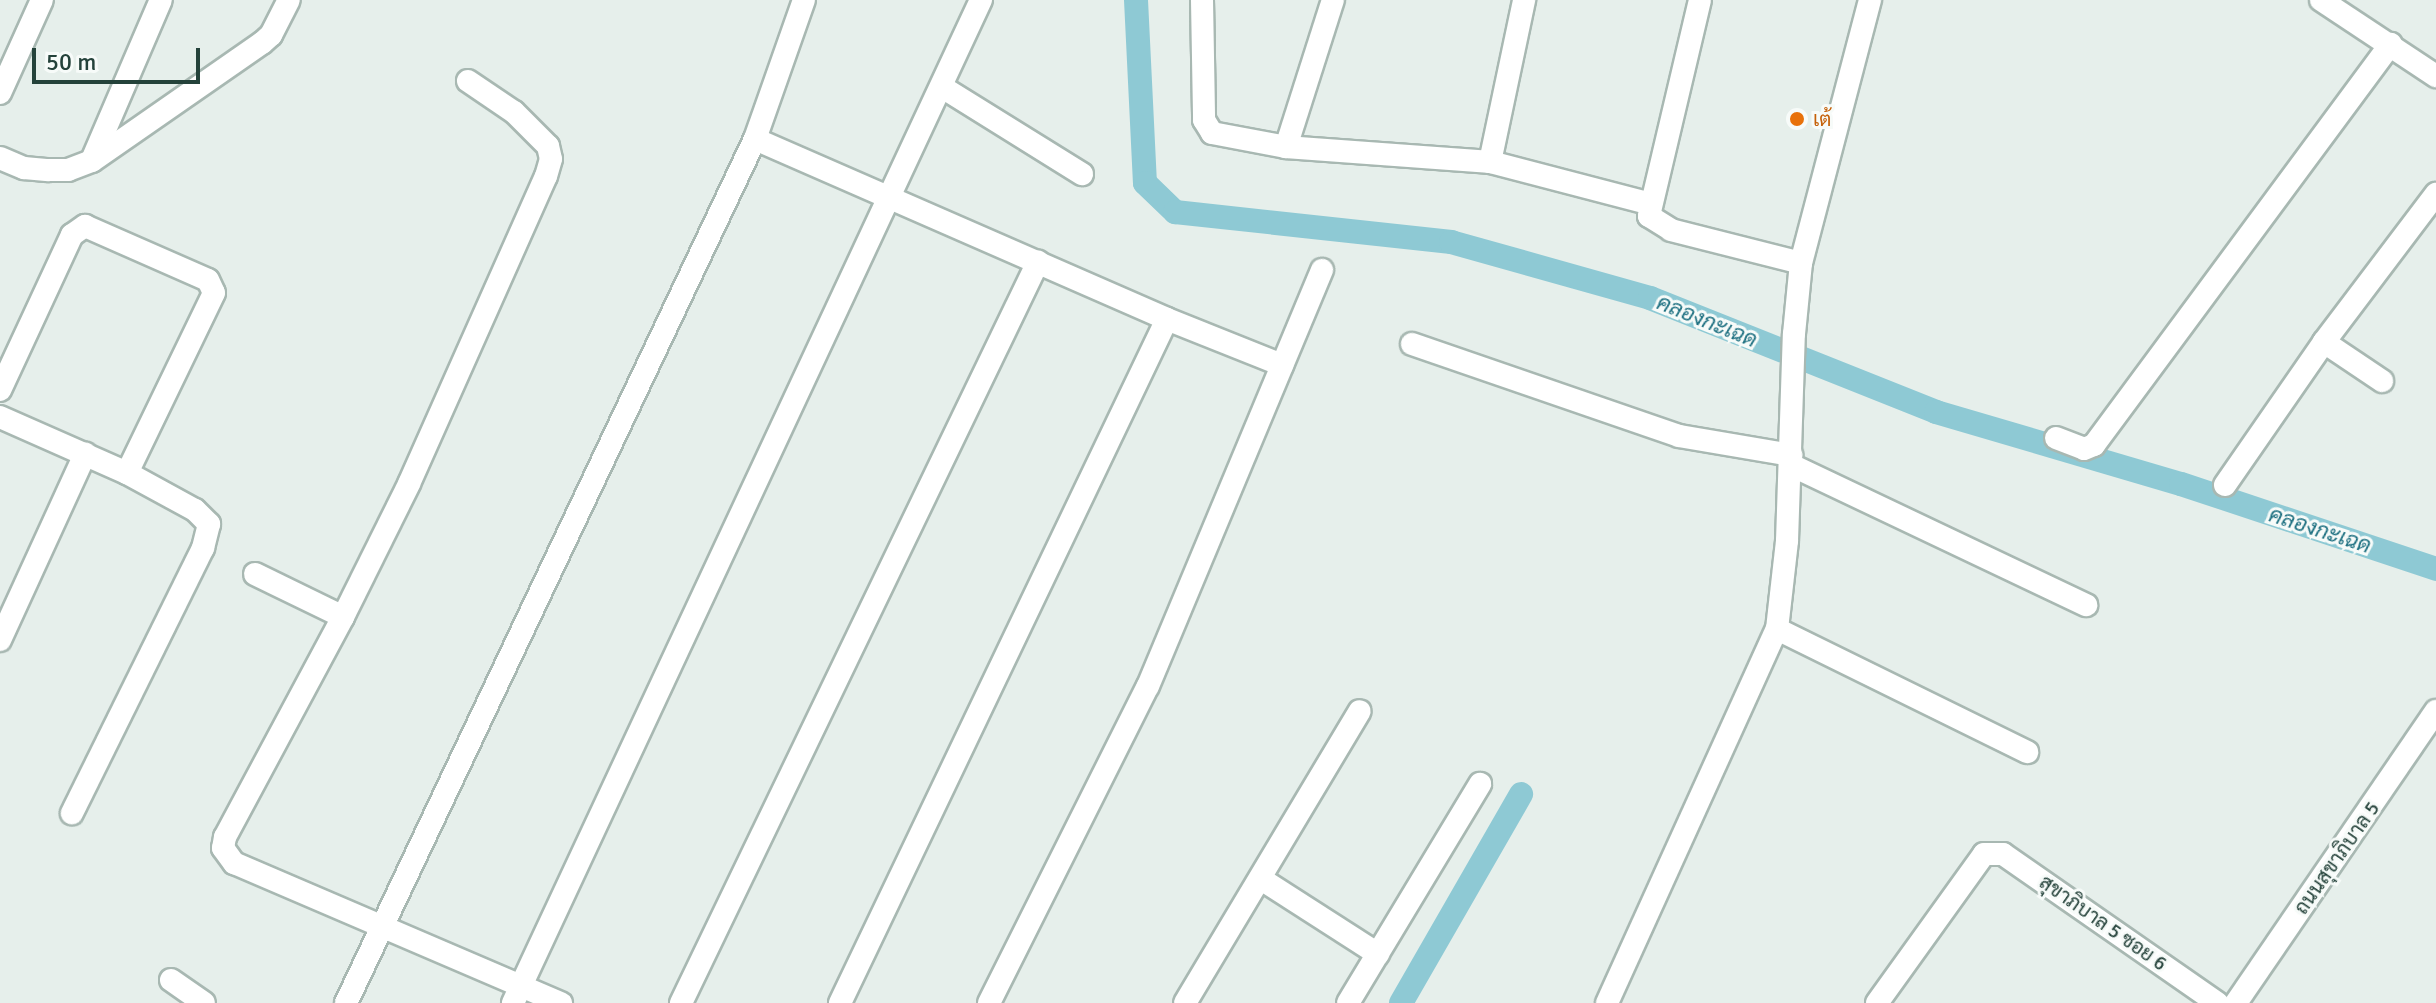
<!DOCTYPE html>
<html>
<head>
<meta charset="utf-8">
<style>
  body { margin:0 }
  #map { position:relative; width:2436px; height:1003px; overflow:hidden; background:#e6efeb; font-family:Signika,Sarabun,sans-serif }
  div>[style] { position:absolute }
  .canal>* { height:24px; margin:-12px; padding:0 12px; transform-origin:12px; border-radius:12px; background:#8ec9d4 }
  .roads { filter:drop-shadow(2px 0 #a8b8b2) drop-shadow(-2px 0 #a8b8b2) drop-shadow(0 2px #a8b8b2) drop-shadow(0 -2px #a8b8b2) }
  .minor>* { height:22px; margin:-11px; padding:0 11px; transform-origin:11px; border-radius:11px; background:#fff }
  .dots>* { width:22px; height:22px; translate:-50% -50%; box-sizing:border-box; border:4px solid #f7fbf9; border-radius:50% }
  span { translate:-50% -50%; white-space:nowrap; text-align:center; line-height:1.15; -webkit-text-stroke:6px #f7fbf9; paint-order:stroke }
  .food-label { font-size:20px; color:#c56008 }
  .left { translate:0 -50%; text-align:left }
  .street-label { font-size:20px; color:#24423a }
  .water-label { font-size:22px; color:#1c6f80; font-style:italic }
  .scale { position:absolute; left:32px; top:48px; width:168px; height:36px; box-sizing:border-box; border:4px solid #24423a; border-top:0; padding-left:10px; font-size:24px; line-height:28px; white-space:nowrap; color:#24423a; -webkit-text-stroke:6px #f7fbf9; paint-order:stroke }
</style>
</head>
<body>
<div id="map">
  <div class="canal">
    <div style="left:1136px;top:0;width:183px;rotate:87.2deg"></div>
    <div style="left:1145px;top:183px;width:42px;rotate:44deg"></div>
    <div style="left:1175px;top:212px;width:278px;rotate:6.2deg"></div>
    <div style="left:1451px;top:242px;width:207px;rotate:15.7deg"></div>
    <div style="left:1650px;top:298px;width:308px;rotate:21.7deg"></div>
    <div style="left:1936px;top:412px;width:255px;rotate:16.4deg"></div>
    <div style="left:2181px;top:484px;width:269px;rotate:18.4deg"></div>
    <div style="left:1401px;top:1003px;width:241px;rotate:-60.1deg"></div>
  </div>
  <div class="roads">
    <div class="minor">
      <div style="left:1202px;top:0;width:120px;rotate:89deg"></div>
      <div style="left:1204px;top:120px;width:15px;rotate:58deg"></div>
      <div style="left:1212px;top:133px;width:75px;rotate:10.7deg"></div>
      <div style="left:1286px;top:147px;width:205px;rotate:4.2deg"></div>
      <div style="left:1490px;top:162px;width:166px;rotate:14.6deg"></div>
      <div style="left:1700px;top:0;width:222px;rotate:103.3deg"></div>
      <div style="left:1649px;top:216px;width:26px;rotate:32deg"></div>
      <div style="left:1671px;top:230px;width:134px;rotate:14.2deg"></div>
      <div style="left:2321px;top:0;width:138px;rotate:33.5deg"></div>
      <div style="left:468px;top:81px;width:55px;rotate:34deg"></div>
      <div style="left:514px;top:112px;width:48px;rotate:45deg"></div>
      <div style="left:548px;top:146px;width:13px;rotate:77deg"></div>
      <div style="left:551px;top:159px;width:18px;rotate:106deg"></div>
      <div style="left:546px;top:176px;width:337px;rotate:114deg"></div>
      <div style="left:409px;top:484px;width:148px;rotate:116.4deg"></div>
      <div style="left:343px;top:617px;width:250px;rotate:118.2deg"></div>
      <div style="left:225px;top:837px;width:11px;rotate:100deg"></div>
      <div style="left:223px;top:848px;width:19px;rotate:54deg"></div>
      <div style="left:234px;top:863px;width:356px;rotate:23.2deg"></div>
      <div style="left:942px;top:87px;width:165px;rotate:31.9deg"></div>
      <div style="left:0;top:93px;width:102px;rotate:-65.7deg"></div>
      <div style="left:755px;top:139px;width:450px;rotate:23.6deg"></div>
      <div style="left:1167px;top:319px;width:124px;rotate:21.8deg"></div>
      <div style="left:1286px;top:147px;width:154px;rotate:-72.3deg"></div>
      <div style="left:0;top:158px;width:26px;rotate:23deg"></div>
      <div style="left:24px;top:168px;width:25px;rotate:5deg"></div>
      <div style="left:49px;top:170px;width:19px"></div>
      <div style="left:68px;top:170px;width:26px;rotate:-21deg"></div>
      <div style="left:92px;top:161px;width:207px;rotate:-34.8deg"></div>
      <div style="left:262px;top:43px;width:12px;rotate:-42deg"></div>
      <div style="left:271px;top:35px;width:39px;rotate:-63deg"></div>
      <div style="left:92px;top:160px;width:174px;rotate:-66.7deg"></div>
      <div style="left:1490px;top:162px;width:166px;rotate:-78.1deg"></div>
      <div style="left:2324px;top:342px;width:70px;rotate:33.9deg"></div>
      <div style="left:1412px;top:344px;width:282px;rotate:19deg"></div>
      <div style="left:1679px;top:436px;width:114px;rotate:9.6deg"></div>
      <div style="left:0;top:390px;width:171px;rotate:-65.1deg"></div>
      <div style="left:72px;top:235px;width:16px;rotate:-35deg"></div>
      <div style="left:85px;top:226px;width:134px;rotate:23.7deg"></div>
      <div style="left:208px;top:280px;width:14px;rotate:65deg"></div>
      <div style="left:214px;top:293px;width:200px;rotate:115.8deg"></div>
      <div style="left:0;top:417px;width:139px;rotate:23.8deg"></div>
      <div style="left:127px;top:473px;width:77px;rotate:28.6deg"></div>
      <div style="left:195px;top:510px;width:20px;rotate:45deg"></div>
      <div style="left:209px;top:524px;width:25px;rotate:104deg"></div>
      <div style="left:203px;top:548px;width:296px;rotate:116.3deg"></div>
      <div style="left:2056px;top:438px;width:30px;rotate:21deg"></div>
      <div style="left:2084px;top:449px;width:11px;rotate:-22deg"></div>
      <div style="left:2094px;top:445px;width:499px;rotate:-53.5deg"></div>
      <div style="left:1791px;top:465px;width:327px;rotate:25.4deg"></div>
      <div style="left:2225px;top:485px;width:174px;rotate:-55.3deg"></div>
      <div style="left:2324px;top:342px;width:186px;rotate:-52.9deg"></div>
      <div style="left:255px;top:574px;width:98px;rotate:26deg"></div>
      <div style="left:1777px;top:629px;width:279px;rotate:26.2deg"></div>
      <div style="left:0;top:640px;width:205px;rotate:-65.4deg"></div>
      <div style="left:1261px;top:879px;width:139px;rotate:32.7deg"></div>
      <div style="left:171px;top:980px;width:40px;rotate:34.9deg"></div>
      <div style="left:346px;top:1003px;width:956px;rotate:-64.67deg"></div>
      <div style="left:755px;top:139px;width:147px;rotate:-70.6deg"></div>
      <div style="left:513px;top:1003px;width:1107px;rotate:-64.99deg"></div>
      <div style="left:681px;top:1003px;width:823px;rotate:-64.28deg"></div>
      <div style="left:840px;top:1003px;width:758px;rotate:-64.45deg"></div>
      <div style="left:989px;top:1003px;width:355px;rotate:-63.4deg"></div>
      <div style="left:1148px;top:686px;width:451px;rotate:-67.3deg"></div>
      <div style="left:1185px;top:1003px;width:340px;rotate:-59.1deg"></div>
      <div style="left:1348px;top:1003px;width:256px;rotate:-58.9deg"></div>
      <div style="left:1607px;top:1003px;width:411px;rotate:-65.6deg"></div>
      <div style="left:1777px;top:629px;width:89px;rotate:-83.5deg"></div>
      <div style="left:1787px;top:541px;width:207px;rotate:-88.1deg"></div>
      <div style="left:1794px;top:334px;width:71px;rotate:-84.4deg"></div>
      <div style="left:1801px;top:263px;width:272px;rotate:-75.3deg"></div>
      <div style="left:1877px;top:1003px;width:183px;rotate:-54.3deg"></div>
      <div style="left:1984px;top:854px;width:19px"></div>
      <div style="left:2003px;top:854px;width:261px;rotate:34.8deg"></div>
      <div style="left:2236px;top:1003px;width:354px;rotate:-55.6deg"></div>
    </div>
  </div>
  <div class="dots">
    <div style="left:1797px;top:119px;background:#e8710a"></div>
  </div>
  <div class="food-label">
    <span class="left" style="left:1813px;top:119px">เต้</span>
  </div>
  <div class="street-label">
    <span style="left:2337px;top:858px;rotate:-55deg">ถนนสุขาภิบาล 5</span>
    <span style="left:2103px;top:923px;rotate:35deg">สุขาภิบาล 5 ซอย 6</span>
  </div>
  <div class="water-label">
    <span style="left:1707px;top:321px;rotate:22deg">คลองกะเฉด</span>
    <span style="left:2320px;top:530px;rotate:18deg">คลองกะเฉด</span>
  </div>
  <div class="scale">50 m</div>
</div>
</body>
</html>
